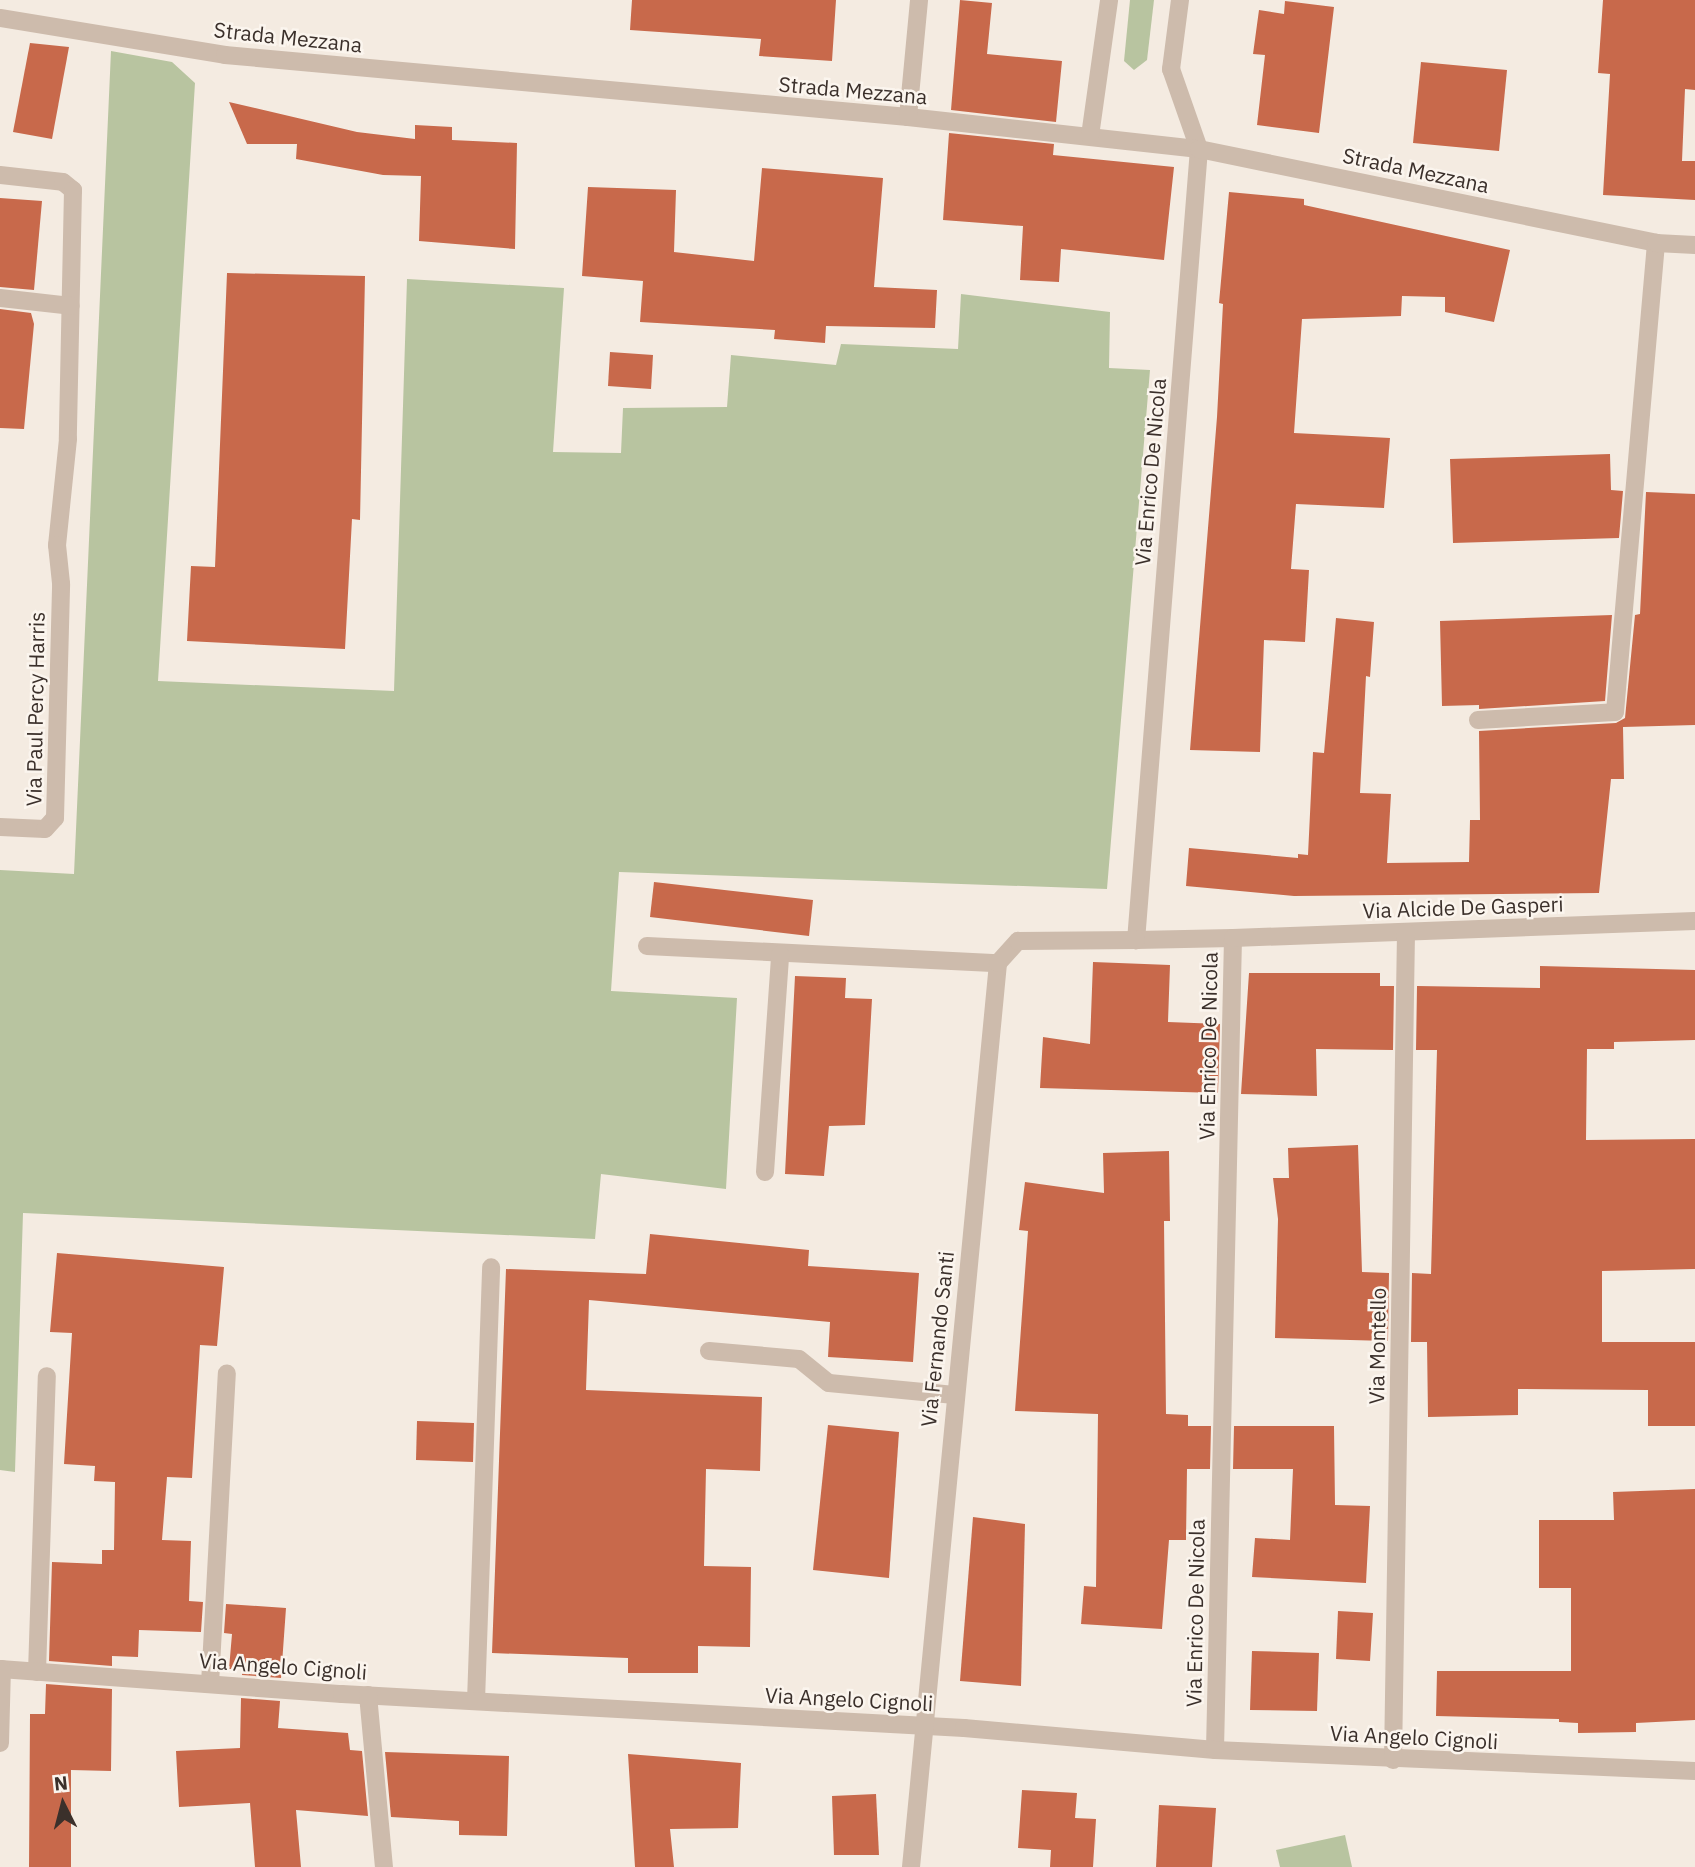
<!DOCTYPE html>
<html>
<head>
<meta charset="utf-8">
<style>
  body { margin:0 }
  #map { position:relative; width:1695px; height:1867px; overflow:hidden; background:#f4ebe1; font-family:"IBM Plex Sans",sans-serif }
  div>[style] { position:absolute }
  .green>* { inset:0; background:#b8c4a0 }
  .building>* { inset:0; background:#c8694b }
  .service>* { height:18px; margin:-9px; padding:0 9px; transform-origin:9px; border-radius:9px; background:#cdbbac }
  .minor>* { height:18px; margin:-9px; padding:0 9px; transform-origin:9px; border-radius:9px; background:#cdbbac }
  span { translate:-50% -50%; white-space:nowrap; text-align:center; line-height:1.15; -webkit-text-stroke:5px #fbf5ee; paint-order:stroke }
  .street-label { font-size:21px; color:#3b302b }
  .north { position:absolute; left:28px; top:1769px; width:70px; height:70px; -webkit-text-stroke:5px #fbf5ee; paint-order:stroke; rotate:354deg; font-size:19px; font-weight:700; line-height:28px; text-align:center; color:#3b302b }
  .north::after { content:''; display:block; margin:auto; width:24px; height:32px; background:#3b302b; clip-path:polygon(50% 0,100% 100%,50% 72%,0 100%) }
</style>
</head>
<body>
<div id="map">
  <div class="green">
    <div style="clip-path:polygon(1130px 0,1154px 0,1147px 60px,1134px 70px,1124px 61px)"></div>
    <div style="clip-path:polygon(111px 51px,172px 62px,195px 83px,158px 681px,394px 691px,407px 279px,564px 288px,553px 452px,621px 453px,623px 408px,727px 407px,731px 355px,836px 365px,841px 344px,958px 349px,961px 294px,1110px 312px,1109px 368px,1150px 370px,1107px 889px,619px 872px,611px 991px,737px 998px,726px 1189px,601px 1174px,595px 1239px,23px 1213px,15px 1472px,0 1470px,0 870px,74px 874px)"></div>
    <div style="clip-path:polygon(1345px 1835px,1352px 1867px,1280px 1867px,1276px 1850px)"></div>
  </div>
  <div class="building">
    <div style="clip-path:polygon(632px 0,836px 0,832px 61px,759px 56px,761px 39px,630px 30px)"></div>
    <div style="clip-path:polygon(960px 0,992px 3px,987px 54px,1062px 61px,1056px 122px,951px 110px)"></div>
    <div style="clip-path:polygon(1603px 0,1695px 0,1695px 90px,1685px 89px,1682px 161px,1695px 161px,1695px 200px,1603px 195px,1610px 74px,1598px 73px)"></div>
    <div style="clip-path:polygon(1285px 1px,1334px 7px,1319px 133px,1257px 125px,1265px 55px,1253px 54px,1259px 10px,1284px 14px)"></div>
    <div style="clip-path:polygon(30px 43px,69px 47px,52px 139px,13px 132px)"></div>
    <div style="clip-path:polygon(1421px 62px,1507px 70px,1499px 151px,1413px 143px)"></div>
    <div style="clip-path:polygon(229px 102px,357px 132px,415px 139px,415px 125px,452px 127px,452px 140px,517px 143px,515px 249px,419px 241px,421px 176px,383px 175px,296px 159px,297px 144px,247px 144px)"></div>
    <div style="clip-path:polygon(949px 133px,1054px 144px,1053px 155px,1174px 167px,1164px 260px,1061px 249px,1059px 282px,1020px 280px,1023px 226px,943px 220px)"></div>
    <div style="clip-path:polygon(762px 168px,883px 178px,874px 287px,937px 290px,935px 328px,826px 326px,825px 343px,774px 339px,775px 330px,640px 322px,643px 281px,582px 276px,588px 187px,676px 190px,674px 252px,754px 261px)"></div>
    <div style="clip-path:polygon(1229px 192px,1304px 199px,1304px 205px,1510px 250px,1494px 322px,1445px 312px,1445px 297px,1402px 296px,1401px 316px,1302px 319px,1294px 433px,1390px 438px,1384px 508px,1296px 504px,1291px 569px,1309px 570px,1305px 642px,1264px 640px,1260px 752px,1190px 750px,1217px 417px,1223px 304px,1219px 303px)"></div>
    <div style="clip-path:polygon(0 198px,42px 201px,34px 290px,0 287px)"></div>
    <div style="clip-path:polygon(227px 273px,365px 276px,360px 520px,352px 519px,345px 649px,187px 641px,191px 566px,215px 567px)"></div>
    <div style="clip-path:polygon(0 309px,31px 313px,34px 324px,24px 429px,0 428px)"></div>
    <div style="clip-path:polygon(610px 352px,653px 355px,651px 389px,608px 386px)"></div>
    <div style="clip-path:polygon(1610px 454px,1611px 490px,1623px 491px,1619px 538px,1453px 543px,1450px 459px)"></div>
    <div style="clip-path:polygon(1646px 492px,1695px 494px,1695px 725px,1623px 727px,1624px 779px,1611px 779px,1599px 893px,1294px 896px,1186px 886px,1189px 848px,1298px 858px,1298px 854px,1308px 855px,1313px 752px,1324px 753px,1336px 618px,1374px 622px,1370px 677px,1366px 676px,1360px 793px,1391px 794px,1387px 863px,1469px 862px,1470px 820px,1480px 820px,1479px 731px,1616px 723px,1625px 718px,1635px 615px,1640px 614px)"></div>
    <div style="clip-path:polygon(1612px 615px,1605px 701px,1479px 709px,1479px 705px,1442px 706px,1440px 621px)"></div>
    <div style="clip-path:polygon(654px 882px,813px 900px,809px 936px,650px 917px)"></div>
    <div style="clip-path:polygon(1093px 962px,1170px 965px,1168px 1022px,1220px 1024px,1218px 1093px,1040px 1088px,1043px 1037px,1090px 1044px)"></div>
    <div style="clip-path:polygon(1540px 966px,1695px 970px,1695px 1040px,1614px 1042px,1614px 1049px,1587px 1049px,1586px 1140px,1695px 1139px,1695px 1269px,1602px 1271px,1602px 1342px,1695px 1342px,1695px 1426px,1648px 1426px,1648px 1390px,1518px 1389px,1518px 1415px,1428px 1417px,1427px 1342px,1411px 1342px,1412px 1273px,1431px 1274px,1437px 1050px,1416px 1050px,1417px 986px,1540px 988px)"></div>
    <div style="clip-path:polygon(1249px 973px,1380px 973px,1380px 986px,1394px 986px,1393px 1050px,1316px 1049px,1317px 1096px,1241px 1094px)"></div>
    <div style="clip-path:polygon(795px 976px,846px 978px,845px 998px,872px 999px,865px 1125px,829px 1126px,824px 1176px,785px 1174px)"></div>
    <div style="clip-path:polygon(1358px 1145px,1362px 1272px,1389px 1273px,1388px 1341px,1275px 1338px,1278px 1219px,1273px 1178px,1289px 1178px,1288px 1148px)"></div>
    <div style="clip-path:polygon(1169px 1151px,1170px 1221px,1164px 1221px,1166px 1414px,1188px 1415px,1188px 1426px,1211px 1426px,1210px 1469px,1187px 1469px,1186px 1540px,1169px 1540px,1162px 1629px,1081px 1624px,1084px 1586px,1096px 1587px,1098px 1414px,1015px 1411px,1028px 1231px,1019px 1230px,1025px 1182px,1104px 1193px,1103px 1153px)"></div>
    <div style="clip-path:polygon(650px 1234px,809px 1250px,808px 1266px,919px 1273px,913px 1362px,828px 1357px,830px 1322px,589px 1300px,586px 1390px,762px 1397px,760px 1471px,706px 1469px,704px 1566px,751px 1567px,750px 1647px,698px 1646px,698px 1673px,628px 1673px,628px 1658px,492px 1653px,506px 1269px,646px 1274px)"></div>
    <div style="clip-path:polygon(57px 1253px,224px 1267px,217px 1346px,200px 1345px,192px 1478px,167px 1477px,162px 1540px,191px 1541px,189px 1601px,203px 1602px,201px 1632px,139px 1630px,138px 1657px,112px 1656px,112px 1666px,49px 1661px,52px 1562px,102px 1564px,102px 1550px,114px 1550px,115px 1482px,94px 1481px,95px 1466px,64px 1464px,72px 1333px,50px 1332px)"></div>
    <div style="clip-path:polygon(417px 1421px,474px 1423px,473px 1462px,416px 1460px)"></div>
    <div style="clip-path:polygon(828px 1425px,899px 1432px,889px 1578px,813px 1570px)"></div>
    <div style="clip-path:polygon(1234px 1426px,1334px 1426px,1335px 1505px,1370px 1506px,1366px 1583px,1252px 1577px,1255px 1538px,1290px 1540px,1293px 1469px,1233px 1469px)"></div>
    <div style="clip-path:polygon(1695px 1489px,1695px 1720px,1636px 1723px,1636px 1732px,1578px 1733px,1578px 1723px,1559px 1722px,1559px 1719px,1436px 1716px,1437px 1671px,1571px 1671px,1571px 1588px,1539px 1588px,1539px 1520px,1614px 1520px,1613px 1492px)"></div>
    <div style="clip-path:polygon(973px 1517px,1025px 1524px,1021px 1686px,960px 1681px)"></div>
    <div style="clip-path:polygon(226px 1604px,286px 1608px,281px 1678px,242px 1675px,242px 1669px,229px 1669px,232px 1634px,224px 1633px)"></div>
    <div style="clip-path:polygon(1338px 1611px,1373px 1613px,1370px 1661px,1336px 1659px)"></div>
    <div style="clip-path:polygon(1252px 1651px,1319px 1653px,1317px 1711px,1250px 1710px)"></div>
    <div style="clip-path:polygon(46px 1684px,112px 1689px,111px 1771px,71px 1770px,71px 1867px,29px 1867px,30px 1714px,45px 1714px)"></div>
    <div style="clip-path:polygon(241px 1698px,280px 1701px,278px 1728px,348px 1733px,350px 1750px,362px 1751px,368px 1816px,296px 1810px,301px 1867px,255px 1867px,250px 1803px,179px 1807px,176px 1751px,240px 1748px)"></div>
    <div style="clip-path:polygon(385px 1752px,509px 1756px,507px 1836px,459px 1835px,459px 1821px,391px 1817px)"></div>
    <div style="clip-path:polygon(628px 1754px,741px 1763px,738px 1828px,670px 1829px,674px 1867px,635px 1867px)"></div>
    <div style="clip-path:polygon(1022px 1790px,1077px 1793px,1075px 1818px,1096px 1819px,1093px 1867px,1050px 1867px,1051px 1850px,1018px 1848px)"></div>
    <div style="clip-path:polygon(876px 1794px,879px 1855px,834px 1855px,832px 1796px)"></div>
    <div style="clip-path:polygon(1159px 1805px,1216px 1808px,1212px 1867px,1156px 1867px)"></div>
  </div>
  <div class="service">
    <div style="left:0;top:175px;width:63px;rotate:6.3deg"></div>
    <div style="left:63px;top:182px;width:13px;rotate:39deg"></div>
    <div style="left:73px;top:190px;width:249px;rotate:91.2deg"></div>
    <div style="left:68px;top:439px;width:107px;rotate:95.9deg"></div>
    <div style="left:57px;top:545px;width:39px;rotate:84deg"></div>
    <div style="left:0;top:298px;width:71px;rotate:6.4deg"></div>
    <div style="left:1478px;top:720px;width:137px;rotate:-3.3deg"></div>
    <div style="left:1615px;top:712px;width:471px;rotate:-85deg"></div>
    <div style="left:647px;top:946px;width:351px;rotate:2.8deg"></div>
    <div style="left:765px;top:1172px;width:218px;rotate:-86deg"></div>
    <div style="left:709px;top:1351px;width:90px;rotate:5.1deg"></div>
    <div style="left:799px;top:1359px;width:38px;rotate:39deg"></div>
    <div style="left:829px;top:1383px;width:126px;rotate:5.5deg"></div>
    <div style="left:37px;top:1672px;width:296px;rotate:-88.1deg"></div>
    <div style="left:210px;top:1684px;width:311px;rotate:-86.9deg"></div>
    <div style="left:476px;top:1701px;width:434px;rotate:-88deg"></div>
  </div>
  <div class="minor">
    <div style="left:1180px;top:0;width:70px;rotate:97.4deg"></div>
    <div style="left:1171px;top:69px;width:85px;rotate:70.7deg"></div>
    <div style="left:1199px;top:149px;width:794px;rotate:94.55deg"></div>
    <div style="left:1136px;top:940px;width:97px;rotate:-1.2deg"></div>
    <div style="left:1233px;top:938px;width:812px;rotate:91.27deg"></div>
    <div style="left:0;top:18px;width:228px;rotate:9.3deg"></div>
    <div style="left:225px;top:55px;width:686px;rotate:5.19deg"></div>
    <div style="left:908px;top:117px;width:293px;rotate:6.3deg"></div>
    <div style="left:1199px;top:149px;width:467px;rotate:11.6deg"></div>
    <div style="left:1656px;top:243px;width:39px;rotate:3deg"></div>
    <div style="left:908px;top:117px;width:118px;rotate:-84.6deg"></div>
    <div style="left:1090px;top:136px;width:137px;rotate:-82deg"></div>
    <div style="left:0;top:827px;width:45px;rotate:2.5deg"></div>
    <div style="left:45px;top:829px;width:15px;rotate:-48deg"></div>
    <div style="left:55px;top:818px;width:234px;rotate:-88.5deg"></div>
    <div style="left:1233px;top:938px;width:462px;rotate:-2.1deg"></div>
    <div style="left:0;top:1669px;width:343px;rotate:4.2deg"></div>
    <div style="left:342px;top:1694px;width:623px;rotate:3.13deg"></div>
    <div style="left:964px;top:1728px;width:252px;rotate:5deg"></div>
    <div style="left:1215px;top:1750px;width:480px;rotate:2.5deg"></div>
    <div style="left:368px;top:1695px;width:173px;rotate:84.7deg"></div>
    <div style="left:0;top:1743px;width:74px;rotate:-88.5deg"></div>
    <div style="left:1393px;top:1760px;width:828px;rotate:-89.1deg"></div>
    <div style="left:911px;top:1867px;width:908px;rotate:-84.5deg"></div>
    <div style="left:998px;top:963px;width:30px;rotate:-48deg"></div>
    <div style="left:1018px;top:941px;width:118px;rotate:-0.5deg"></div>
  </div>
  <div class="street-label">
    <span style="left:288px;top:37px;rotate:6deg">Strada Mezzana</span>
    <span style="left:853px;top:90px;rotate:5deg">Strada Mezzana</span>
    <span style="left:1416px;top:170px;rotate:12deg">Strada Mezzana</span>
    <span style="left:1150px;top:472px;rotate:-85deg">Via Enrico De Nicola</span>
    <span style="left:35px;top:709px;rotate:-89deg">Via Paul Percy Harris</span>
    <span style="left:1463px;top:907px;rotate:-2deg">Via Alcide De Gasperi</span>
    <span style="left:1208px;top:1046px;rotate:-89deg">Via Enrico De Nicola</span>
    <span style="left:937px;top:1339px;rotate:-84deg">Via Fernando Santi</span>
    <span style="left:1377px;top:1346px;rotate:-89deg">Via Montello</span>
    <span style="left:1195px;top:1613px;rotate:-89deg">Via Enrico De Nicola</span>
    <span style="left:283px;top:1666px;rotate:4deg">Via Angelo Cignoli</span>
    <span style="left:849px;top:1699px;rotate:3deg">Via Angelo Cignoli</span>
    <span style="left:1414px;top:1737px;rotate:3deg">Via Angelo Cignoli</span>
  </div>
  <div class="north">N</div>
</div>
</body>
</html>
